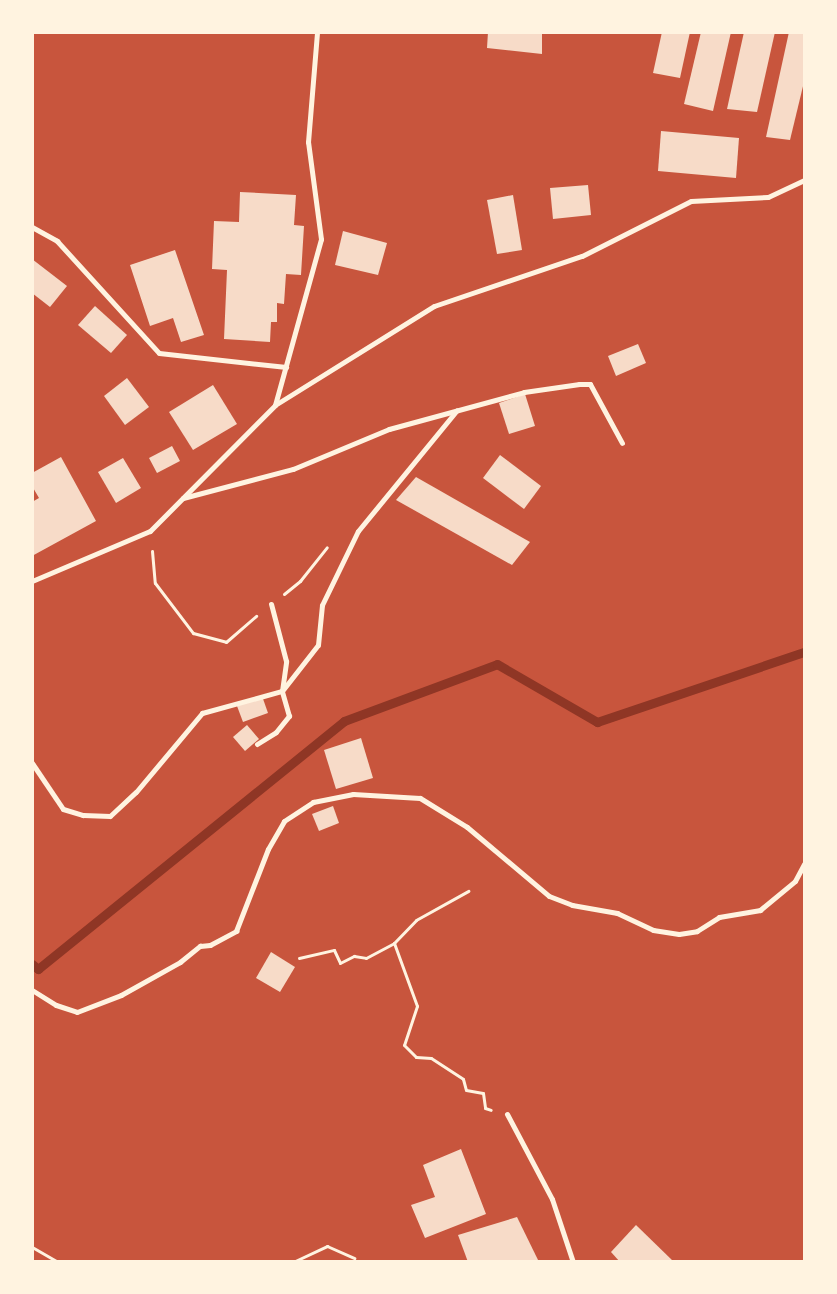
<!DOCTYPE html>
<html>
<head>
<meta charset="utf-8">
<style>
  body { margin:0 }
  #map { position:relative; width:837px; height:1294px; overflow:hidden; background:#c8553d; font-family:"Archivo Narrow",sans-serif }
  div>[style] { position:absolute }
  .stream>* { height:9px; margin:-4.5px; padding:0 4.5px; transform-origin:4.5px; border-radius:4.5px; background:#8f3625 }
  .building>* { inset:0; background:#f7dbc8 }
  .path>* { height:3px; margin:-1.5px; padding:0 1.5px; transform-origin:1.5px; border-radius:1.5px; background:#fff3e0 }
  .minor>* { height:5px; margin:-2.5px; padding:0 2.5px; transform-origin:2.5px; border-radius:2.5px; background:#fff3e0 }
  span { translate:-50% -50%; white-space:nowrap; text-align:center; line-height:1.15; -webkit-text-stroke:4px #fff3e0; paint-order:stroke }
  .frame { position:absolute; inset:0; border:34px solid #fff3e0; pointer-events:none }
</style>
</head>
<body>
<div id="map">
  <div class="stream">
    <div style="left:32px;top:964px;width:8px;rotate:40deg"></div>
    <div style="left:38px;top:969px;width:394px;rotate:-39deg"></div>
    <div style="left:344px;top:721px;width:163px;rotate:-20.4deg"></div>
    <div style="left:497px;top:664px;width:116px;rotate:30.1deg"></div>
    <div style="left:597px;top:722px;width:219px;rotate:-18.7deg"></div>
  </div>
  <div class="building">
    <div style="clip-path:polygon(488px 32px,542px 32px,542px 54px,487px 48px)"></div>
    <div style="clip-path:polygon(662px 32px,690px 32px,680px 78px,653px 73px)"></div>
    <div style="clip-path:polygon(701px 32px,731px 32px,713px 111px,684px 104px)"></div>
    <div style="clip-path:polygon(744px 32px,775px 32px,757px 112px,727px 109px)"></div>
    <div style="clip-path:polygon(789px 32px,804px 32px,804px 82px,790px 140px,766px 137px)"></div>
    <div style="clip-path:polygon(661px 131px,739px 138px,736px 178px,658px 171px)"></div>
    <div style="clip-path:polygon(588px 185px,591px 215px,553px 219px,550px 188px)"></div>
    <div style="clip-path:polygon(240px 192px,296px 195px,294px 225px,304px 226px,301px 275px,286px 274px,284px 304px,277px 303px,277px 322px,271px 322px,270px 342px,224px 339px,227px 270px,212px 269px,214px 221px,239px 222px)"></div>
    <div style="clip-path:polygon(513px 195px,522px 250px,497px 254px,487px 200px)"></div>
    <div style="clip-path:polygon(343px 231px,387px 243px,378px 275px,335px 265px)"></div>
    <div style="clip-path:polygon(175px 250px,204px 335px,181px 342px,173px 318px,150px 326px,130px 265px)"></div>
    <div style="clip-path:polygon(32px 259px,67px 286px,50px 307px,32px 293px)"></div>
    <div style="clip-path:polygon(95px 306px,127px 335px,111px 353px,78px 325px)"></div>
    <div style="clip-path:polygon(638px 344px,646px 363px,616px 376px,608px 356px)"></div>
    <div style="clip-path:polygon(127px 378px,149px 407px,125px 425px,104px 396px)"></div>
    <div style="clip-path:polygon(213px 385px,237px 424px,193px 450px,169px 412px)"></div>
    <div style="clip-path:polygon(525px 394px,535px 426px,509px 434px,499px 403px)"></div>
    <div style="clip-path:polygon(172px 446px,180px 461px,157px 473px,149px 458px)"></div>
    <div style="clip-path:polygon(500px 455px,541px 486px,524px 509px,483px 478px)"></div>
    <div style="clip-path:polygon(61px 457px,96px 521px,32px 556px,32px 502px,39px 498px,32px 486px,32px 473px)"></div>
    <div style="clip-path:polygon(123px 458px,141px 488px,116px 503px,98px 472px)"></div>
    <div style="clip-path:polygon(416px 477px,530px 542px,512px 565px,396px 500px)"></div>
    <div style="clip-path:polygon(262px 696px,268px 713px,243px 722px,237px 706px)"></div>
    <div style="clip-path:polygon(247px 725px,259px 739px,245px 751px,233px 737px)"></div>
    <div style="clip-path:polygon(361px 738px,373px 778px,336px 789px,324px 750px)"></div>
    <div style="clip-path:polygon(333px 806px,339px 823px,319px 831px,312px 814px)"></div>
    <div style="clip-path:polygon(271px 952px,295px 967px,280px 992px,256px 978px)"></div>
    <div style="clip-path:polygon(461px 1149px,486px 1214px,425px 1238px,411px 1205px,435px 1197px,423px 1165px)"></div>
    <div style="clip-path:polygon(517px 1217px,539px 1262px,468px 1262px,458px 1235px)"></div>
    <div style="clip-path:polygon(636px 1225px,674px 1262px,620px 1262px,611px 1252px)"></div>
  </div>
  <div class="path">
    <div style="left:152px;top:551px;width:32px;rotate:85deg"></div>
    <div style="left:155px;top:583px;width:63px;rotate:52.8deg"></div>
    <div style="left:193px;top:633px;width:34px;rotate:15deg"></div>
    <div style="left:226px;top:642px;width:40px;rotate:-41deg"></div>
    <div style="left:284px;top:594px;width:21px;rotate:-39deg"></div>
    <div style="left:300px;top:581px;width:43px;rotate:-51.5deg"></div>
    <div style="left:394px;top:943px;width:67px;rotate:69.9deg"></div>
    <div style="left:417px;top:1006px;width:41px;rotate:108.4deg"></div>
    <div style="left:404px;top:1045px;width:17px;rotate:45deg"></div>
    <div style="left:416px;top:1057px;width:15px;rotate:4deg"></div>
    <div style="left:431px;top:1058px;width:38px;rotate:33deg"></div>
    <div style="left:463px;top:1079px;width:11px;rotate:75deg"></div>
    <div style="left:466px;top:1090px;width:17px;rotate:10deg"></div>
    <div style="left:483px;top:1093px;width:15px;rotate:82deg"></div>
    <div style="left:485px;top:1108px;width:6px;rotate:18deg"></div>
    <div style="left:299px;top:958px;width:36px;rotate:-13deg"></div>
    <div style="left:334px;top:950px;width:14px;rotate:65deg"></div>
    <div style="left:340px;top:963px;width:16px;rotate:-27deg"></div>
    <div style="left:354px;top:956px;width:12px;rotate:9deg"></div>
    <div style="left:366px;top:958px;width:32px;rotate:-28deg"></div>
    <div style="left:394px;top:943px;width:32px;rotate:-46deg"></div>
    <div style="left:416px;top:920px;width:60px;rotate:-29.1deg"></div>
    <div style="left:32px;top:1247px;width:28px;rotate:30deg"></div>
    <div style="left:293px;top:1262px;width:38px;rotate:-25deg"></div>
    <div style="left:327px;top:1246px;width:30px;rotate:24deg"></div>
  </div>
  <div class="minor">
    <div style="left:32px;top:227px;width:29px;rotate:29deg"></div>
    <div style="left:57px;top:241px;width:151px;rotate:47.7deg"></div>
    <div style="left:159px;top:353px;width:128px;rotate:6.3deg"></div>
    <div style="left:275px;top:405px;width:172px;rotate:-74.5deg"></div>
    <div style="left:321px;top:239px;width:98px;rotate:-97.6deg"></div>
    <div style="left:308px;top:142px;width:110px;rotate:-85.3deg"></div>
    <div style="left:183px;top:498px;width:114px;rotate:-14.8deg"></div>
    <div style="left:293px;top:469px;width:104px;rotate:-22.6deg"></div>
    <div style="left:389px;top:429px;width:140px;rotate:-15.3deg"></div>
    <div style="left:524px;top:392px;width:56px;rotate:-8.3deg"></div>
    <div style="left:579px;top:384px;width:11px"></div>
    <div style="left:590px;top:384px;width:67px;rotate:61.5deg"></div>
    <div style="left:32px;top:581px;width:128px;rotate:-23deg"></div>
    <div style="left:150px;top:531px;width:177px;rotate:-45.2deg"></div>
    <div style="left:275px;top:405px;width:187px;rotate:-31.9deg"></div>
    <div style="left:434px;top:306px;width:156px;rotate:-18.7deg"></div>
    <div style="left:582px;top:256px;width:122px;rotate:-26.8deg"></div>
    <div style="left:691px;top:201px;width:77px;rotate:-3deg"></div>
    <div style="left:768px;top:197px;width:40px;rotate:-25deg"></div>
    <div style="left:257px;top:744px;width:22px;rotate:-32deg"></div>
    <div style="left:276px;top:732px;width:21px;rotate:-51deg"></div>
    <div style="left:289px;top:716px;width:26px;rotate:-106deg"></div>
    <div style="left:282px;top:691px;width:30px;rotate:-82deg"></div>
    <div style="left:286px;top:661px;width:59px;rotate:-104.7deg"></div>
    <div style="left:32px;top:763px;width:55px;rotate:56deg"></div>
    <div style="left:63px;top:809px;width:21px;rotate:17deg"></div>
    <div style="left:83px;top:815px;width:27px;rotate:2deg"></div>
    <div style="left:110px;top:816px;width:35px;rotate:-43deg"></div>
    <div style="left:136px;top:792px;width:103px;rotate:-50.1deg"></div>
    <div style="left:202px;top:713px;width:83px;rotate:-15.4deg"></div>
    <div style="left:282px;top:691px;width:58px;rotate:-52deg"></div>
    <div style="left:318px;top:645px;width:40px;rotate:-84.3deg"></div>
    <div style="left:322px;top:605px;width:82px;rotate:-64.1deg"></div>
    <div style="left:358px;top:531px;width:156px;rotate:-50.7deg"></div>
    <div style="left:32px;top:990px;width:28px;rotate:32deg"></div>
    <div style="left:56px;top:1005px;width:22px;rotate:18deg"></div>
    <div style="left:77px;top:1012px;width:47px;rotate:-21.1deg"></div>
    <div style="left:121px;top:995px;width:68px;rotate:-29.2deg"></div>
    <div style="left:180px;top:962px;width:26px;rotate:-39deg"></div>
    <div style="left:200px;top:946px;width:10px;rotate:-6deg"></div>
    <div style="left:210px;top:945px;width:30px;rotate:-28deg"></div>
    <div style="left:236px;top:931px;width:88px;rotate:-68.7deg"></div>
    <div style="left:268px;top:849px;width:32px;rotate:-60deg"></div>
    <div style="left:284px;top:821px;width:35px;rotate:-33deg"></div>
    <div style="left:313px;top:802px;width:41px;rotate:-11.3deg"></div>
    <div style="left:353px;top:794px;width:67px;rotate:3.4deg"></div>
    <div style="left:420px;top:798px;width:55px;rotate:31.7deg"></div>
    <div style="left:467px;top:827px;width:107px;rotate:40.1deg"></div>
    <div style="left:549px;top:896px;width:25px;rotate:21deg"></div>
    <div style="left:572px;top:905px;width:46px;rotate:10.1deg"></div>
    <div style="left:617px;top:913px;width:40px;rotate:25deg"></div>
    <div style="left:653px;top:930px;width:26px;rotate:9deg"></div>
    <div style="left:679px;top:934px;width:18px;rotate:-9deg"></div>
    <div style="left:697px;top:931px;width:26px;rotate:-32deg"></div>
    <div style="left:719px;top:917px;width:42px;rotate:-9.7deg"></div>
    <div style="left:760px;top:910px;width:45px;rotate:-39.6deg"></div>
    <div style="left:795px;top:881px;width:19px;rotate:-62deg"></div>
    <div style="left:507px;top:1114px;width:96px;rotate:62.1deg"></div>
    <div style="left:552px;top:1199px;width:66px;rotate:71.6deg"></div>
  </div>
  <div class="frame"></div>
</div>
</body>
</html>
